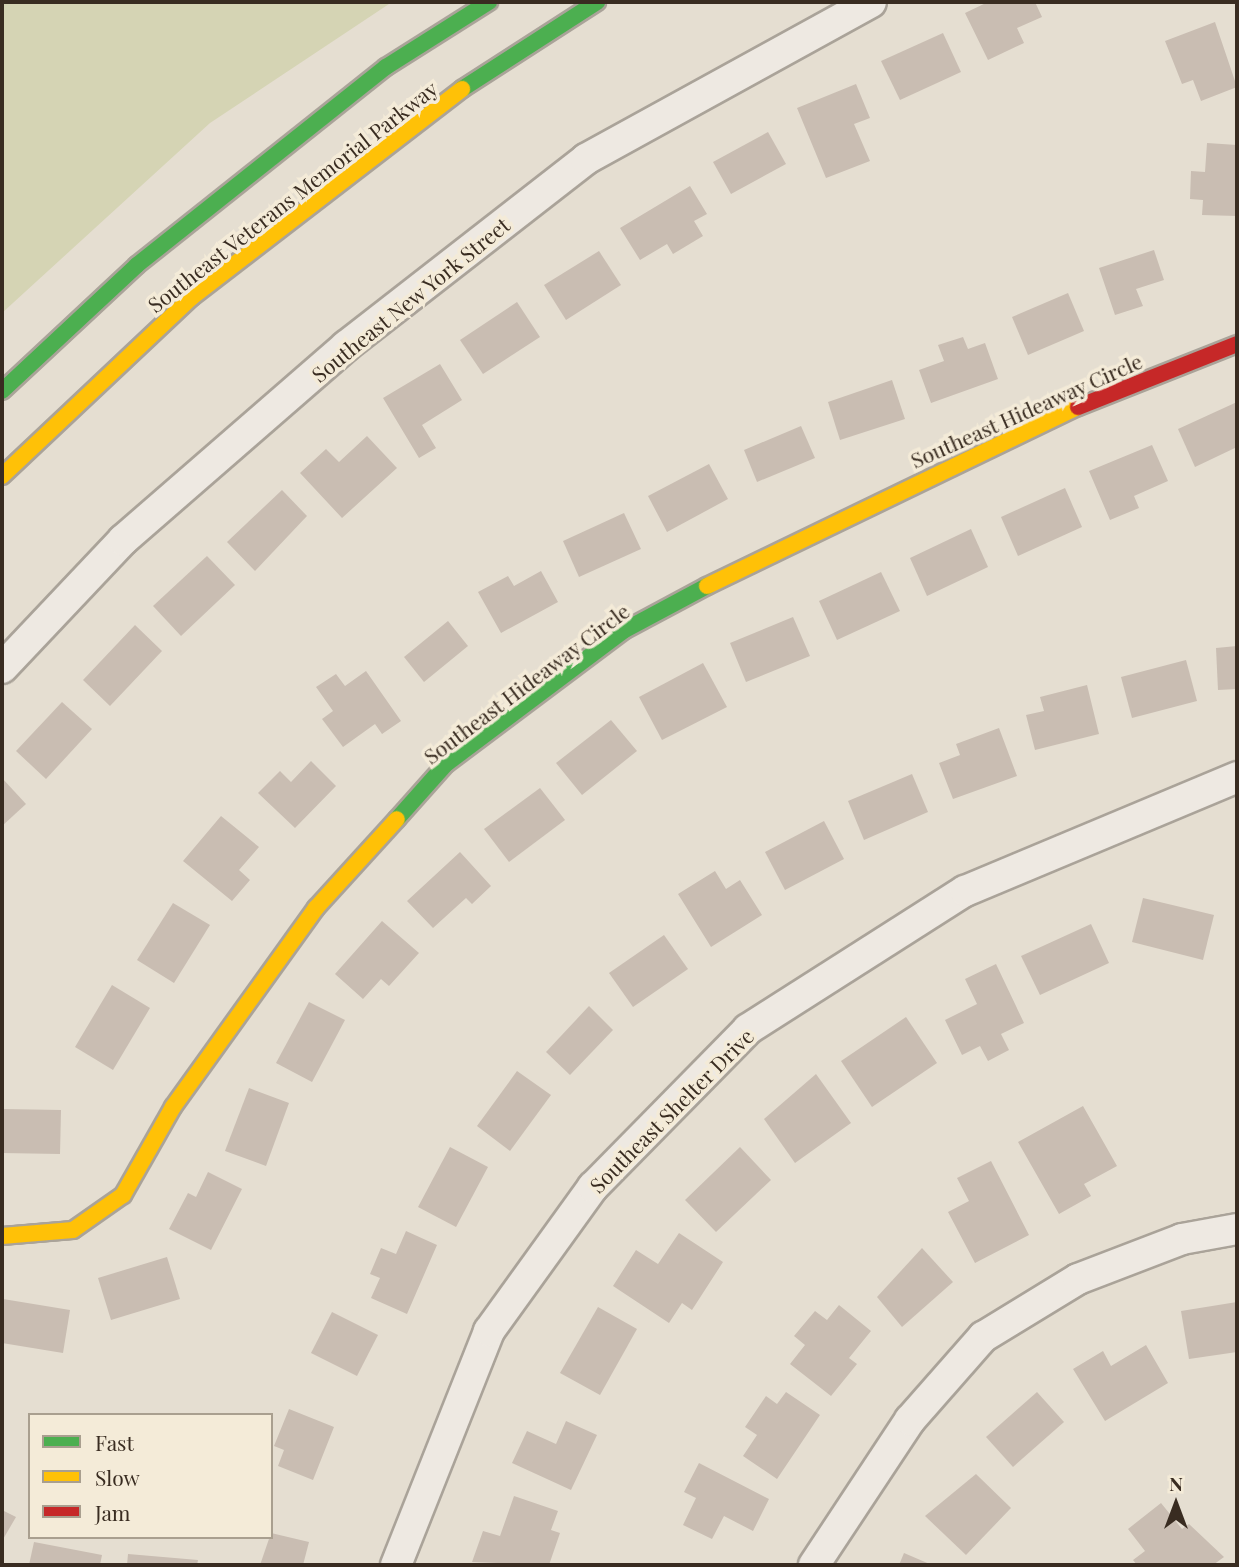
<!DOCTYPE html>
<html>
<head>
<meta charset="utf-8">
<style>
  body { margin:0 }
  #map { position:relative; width:1239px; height:1567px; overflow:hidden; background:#e5ded1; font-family:"Playfair Display",serif }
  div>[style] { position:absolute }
  .green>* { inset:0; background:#d5d4b4 }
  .building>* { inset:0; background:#c9bdb2 }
  .roads { filter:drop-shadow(2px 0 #aaa399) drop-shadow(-2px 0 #aaa399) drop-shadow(0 2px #aaa399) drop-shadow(0 -2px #aaa399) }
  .street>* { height:30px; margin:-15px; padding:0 15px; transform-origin:15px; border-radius:15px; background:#eee9e2 }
  .fast>* { height:16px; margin:-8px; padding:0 8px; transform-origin:8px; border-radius:8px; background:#4caf50 }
  .slow>* { height:16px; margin:-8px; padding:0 8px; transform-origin:8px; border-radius:8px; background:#ffc107 }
  .jam>* { height:16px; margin:-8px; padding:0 8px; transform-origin:8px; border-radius:8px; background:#c62828 }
  span { translate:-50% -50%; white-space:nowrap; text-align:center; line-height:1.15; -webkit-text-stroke:7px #f4ebd8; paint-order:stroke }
  .street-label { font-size:21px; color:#392c21 }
  .frame { position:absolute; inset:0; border:4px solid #392c21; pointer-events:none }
  .legend { position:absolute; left:28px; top:1413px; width:245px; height:126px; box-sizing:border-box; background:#f4ebd8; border:2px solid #a99f8f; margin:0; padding:9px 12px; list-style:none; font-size:21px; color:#392c21 }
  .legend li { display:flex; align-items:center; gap:14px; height:35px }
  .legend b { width:35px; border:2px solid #a99f8f }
  .north { position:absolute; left:1141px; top:1469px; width:70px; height:70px; -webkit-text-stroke:5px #f4ebd8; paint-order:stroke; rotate:0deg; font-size:19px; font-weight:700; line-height:28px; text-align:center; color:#392c21 }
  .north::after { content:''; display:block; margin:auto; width:24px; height:32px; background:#392c21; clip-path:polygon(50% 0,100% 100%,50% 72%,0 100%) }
</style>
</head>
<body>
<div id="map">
  <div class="green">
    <div style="clip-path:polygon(2px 2px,392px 2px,210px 123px,2px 313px)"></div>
  </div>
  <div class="building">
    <div style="clip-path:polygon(988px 2px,1035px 2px,1042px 17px,1017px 28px,1024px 43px,988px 60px,965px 13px)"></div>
    <div style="clip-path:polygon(1215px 22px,1237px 87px,1201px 101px,1193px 80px,1182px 84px,1165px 41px)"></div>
    <div style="clip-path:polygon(943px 33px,961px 72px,900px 100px,881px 61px)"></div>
    <div style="clip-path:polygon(856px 84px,870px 118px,854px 124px,870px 161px,826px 178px,797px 108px)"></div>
    <div style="clip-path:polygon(768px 132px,786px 164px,731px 194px,713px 162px)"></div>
    <div style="clip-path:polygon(1207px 143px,1237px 145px,1237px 216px,1202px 215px,1203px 200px,1190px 199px,1191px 171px,1205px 172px)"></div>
    <div style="clip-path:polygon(690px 186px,707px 214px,694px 221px,703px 236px,673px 254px,667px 244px,640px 260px,620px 228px)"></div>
    <div style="clip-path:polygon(1154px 250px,1164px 280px,1136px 289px,1143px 306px,1115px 315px,1099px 268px)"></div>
    <div style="clip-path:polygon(599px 251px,621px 285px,566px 320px,544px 285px)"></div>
    <div style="clip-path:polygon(1068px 293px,1084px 331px,1028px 355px,1012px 317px)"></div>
    <div style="clip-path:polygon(517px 302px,540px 337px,483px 374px,460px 340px)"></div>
    <div style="clip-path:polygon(963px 337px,968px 349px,985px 343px,998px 379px,931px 403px,919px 370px,944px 361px,938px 345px)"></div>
    <div style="clip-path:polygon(440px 364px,462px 400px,422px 425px,436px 448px,419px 458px,383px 398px)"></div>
    <div style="clip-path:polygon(892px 380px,905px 419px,840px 440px,828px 402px)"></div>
    <div style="clip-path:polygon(1237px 402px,1237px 447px,1195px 467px,1178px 429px)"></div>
    <div style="clip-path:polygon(801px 426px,815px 458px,757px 482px,744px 450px)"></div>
    <div style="clip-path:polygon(367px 436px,397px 468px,342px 518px,300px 473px,326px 449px,339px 462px)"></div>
    <div style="clip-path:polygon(1152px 445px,1168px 481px,1134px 496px,1139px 508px,1110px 520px,1089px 471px)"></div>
    <div style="clip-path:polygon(709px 464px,728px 499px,667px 532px,648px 496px)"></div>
    <div style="clip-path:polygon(1065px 488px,1082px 527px,1018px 556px,1001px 517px)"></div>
    <div style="clip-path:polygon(282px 490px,307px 516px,255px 571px,227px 542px)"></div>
    <div style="clip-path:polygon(624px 513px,641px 549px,579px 577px,563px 541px)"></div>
    <div style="clip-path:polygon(971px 529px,988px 567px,927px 596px,910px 558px)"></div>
    <div style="clip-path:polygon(207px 556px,235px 585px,181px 636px,153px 606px)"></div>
    <div style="clip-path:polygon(541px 571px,558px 602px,501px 633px,478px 592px,508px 576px,514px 586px)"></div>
    <div style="clip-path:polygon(881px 572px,900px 611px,837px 640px,819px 601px)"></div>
    <div style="clip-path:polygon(793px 617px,810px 656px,746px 682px,730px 643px)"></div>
    <div style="clip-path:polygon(448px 621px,468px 646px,424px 682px,404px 657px)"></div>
    <div style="clip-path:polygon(135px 625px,162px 651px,110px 706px,83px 680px)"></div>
    <div style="clip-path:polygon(1237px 646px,1237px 689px,1218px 690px,1216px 648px)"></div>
    <div style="clip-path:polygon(1186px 660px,1197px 701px,1132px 718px,1121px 677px)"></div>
    <div style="clip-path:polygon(703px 663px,727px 707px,662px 740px,639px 697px)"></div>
    <div style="clip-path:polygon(366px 671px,401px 721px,382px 734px,375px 724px,343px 747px,322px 719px,333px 711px,316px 687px,336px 674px,345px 686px)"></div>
    <div style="clip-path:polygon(1087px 685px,1099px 734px,1035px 750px,1026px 715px,1044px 711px,1040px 697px)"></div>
    <div style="clip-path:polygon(62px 702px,92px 729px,46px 779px,16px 751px)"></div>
    <div style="clip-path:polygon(611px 720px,637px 751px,582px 795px,556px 763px)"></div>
    <div style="clip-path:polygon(999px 728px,1017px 776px,953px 799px,939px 763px,960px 755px,956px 744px)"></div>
    <div style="clip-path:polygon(311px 761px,336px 786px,295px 828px,258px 793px,280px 771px,291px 782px)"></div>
    <div style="clip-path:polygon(912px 774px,928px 812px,864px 840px,848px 801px)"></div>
    <div style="clip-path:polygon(2px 778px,26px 804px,2px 826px)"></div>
    <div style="clip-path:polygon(540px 788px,565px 820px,509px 862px,484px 829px)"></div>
    <div style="clip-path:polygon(221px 816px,259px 847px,239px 870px,250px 880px,232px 901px,183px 861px)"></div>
    <div style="clip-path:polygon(824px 821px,844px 859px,785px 890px,765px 852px)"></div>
    <div style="clip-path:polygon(460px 852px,491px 886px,472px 904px,466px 898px,433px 928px,407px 901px)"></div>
    <div style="clip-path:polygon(715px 871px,726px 889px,740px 880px,762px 915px,711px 947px,678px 894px)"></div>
    <div style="clip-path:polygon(1143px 898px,1214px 915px,1203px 960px,1132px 942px)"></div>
    <div style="clip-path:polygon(173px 903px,210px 925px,174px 983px,137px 960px)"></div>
    <div style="clip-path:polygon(382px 921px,419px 953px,389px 986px,381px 979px,363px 999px,335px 974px)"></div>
    <div style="clip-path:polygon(1091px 924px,1109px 963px,1040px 995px,1021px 956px)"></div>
    <div style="clip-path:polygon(664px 935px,688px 969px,633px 1007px,609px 973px)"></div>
    <div style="clip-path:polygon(996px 964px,1024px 1023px,1001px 1034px,1009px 1050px,988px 1061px,980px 1046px,962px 1055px,945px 1020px,977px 1004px,965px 979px)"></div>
    <div style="clip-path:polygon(112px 985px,150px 1008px,113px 1070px,75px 1047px)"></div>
    <div style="clip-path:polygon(309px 1002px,345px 1020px,312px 1082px,276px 1063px)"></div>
    <div style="clip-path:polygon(589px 1006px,613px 1030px,570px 1075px,546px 1052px)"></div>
    <div style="clip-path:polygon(906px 1017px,937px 1063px,872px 1107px,841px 1061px)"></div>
    <div style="clip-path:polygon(517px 1071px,551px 1095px,510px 1151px,477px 1126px)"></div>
    <div style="clip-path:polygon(816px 1074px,851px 1123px,795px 1163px,764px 1119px)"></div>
    <div style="clip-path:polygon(249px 1088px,289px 1103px,266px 1166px,225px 1151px)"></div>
    <div style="clip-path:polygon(1083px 1106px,1117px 1166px,1084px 1184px,1091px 1196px,1059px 1214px,1018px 1142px)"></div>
    <div style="clip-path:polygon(2px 1109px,61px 1110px,60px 1154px,2px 1153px)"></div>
    <div style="clip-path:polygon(450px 1147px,488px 1167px,456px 1227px,418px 1207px)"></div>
    <div style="clip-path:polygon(740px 1147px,771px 1180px,716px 1232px,685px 1200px)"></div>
    <div style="clip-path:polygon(991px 1161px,1029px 1235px,975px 1263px,948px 1212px,969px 1201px,957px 1178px)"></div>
    <div style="clip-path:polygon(208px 1172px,242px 1189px,211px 1250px,169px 1229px,188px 1193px,196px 1197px)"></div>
    <div style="clip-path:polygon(406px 1231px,437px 1245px,407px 1314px,371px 1298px,380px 1278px,370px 1274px,381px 1248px,396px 1254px)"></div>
    <div style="clip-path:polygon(679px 1233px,723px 1262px,692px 1310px,682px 1303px,669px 1323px,613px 1286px,636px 1250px,658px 1264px)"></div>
    <div style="clip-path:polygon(922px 1248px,953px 1282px,902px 1327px,877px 1297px)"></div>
    <div style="clip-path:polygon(167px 1257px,180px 1299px,111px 1320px,98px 1278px)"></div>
    <div style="clip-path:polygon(3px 1299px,70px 1310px,63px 1353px,2px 1343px)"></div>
    <div style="clip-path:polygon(1237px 1302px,1237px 1352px,1189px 1359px,1181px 1311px)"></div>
    <div style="clip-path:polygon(839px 1305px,871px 1331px,849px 1358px,857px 1364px,831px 1396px,790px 1364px,805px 1345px,794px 1336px,815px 1311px,827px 1320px)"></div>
    <div style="clip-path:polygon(598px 1307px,637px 1329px,600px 1395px,560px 1373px)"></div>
    <div style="clip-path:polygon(332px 1312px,378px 1335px,357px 1376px,311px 1353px)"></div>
    <div style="clip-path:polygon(1146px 1345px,1168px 1383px,1105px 1421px,1073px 1369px,1103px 1351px,1111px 1366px)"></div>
    <div style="clip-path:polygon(786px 1392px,820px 1415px,777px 1479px,743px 1456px,757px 1435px,745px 1427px,766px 1396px,777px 1404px)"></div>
    <div style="clip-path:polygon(1037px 1392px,1064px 1422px,1013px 1467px,986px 1437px)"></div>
    <div style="clip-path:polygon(289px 1409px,334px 1427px,313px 1480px,278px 1466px,284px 1450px,274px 1446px)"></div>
    <div style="clip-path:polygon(566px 1421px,597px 1435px,571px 1490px,512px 1463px,527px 1431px,556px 1444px)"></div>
    <div style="clip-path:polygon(699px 1463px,769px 1499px,753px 1531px,724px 1516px,712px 1539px,683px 1525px,696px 1498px,684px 1492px)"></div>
    <div style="clip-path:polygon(976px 1474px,1011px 1508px,966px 1555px,925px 1516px)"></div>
    <div style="clip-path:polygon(514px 1496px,558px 1511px,551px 1530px,560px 1533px,549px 1565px,472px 1562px,483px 1531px,500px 1536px)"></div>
    <div style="clip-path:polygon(1161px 1503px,1182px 1529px,1189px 1524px,1224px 1557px,1213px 1565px,1137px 1565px,1133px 1560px,1145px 1551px,1128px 1529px)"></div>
    <div style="clip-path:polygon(2px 1510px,16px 1517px,2px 1541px)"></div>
    <div style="clip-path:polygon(271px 1533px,309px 1542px,303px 1565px,260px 1565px)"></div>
    <div style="clip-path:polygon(34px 1542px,102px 1555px,100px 1565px,29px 1565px)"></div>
    <div style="clip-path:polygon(904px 1553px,932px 1565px,899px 1565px)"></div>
    <div style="clip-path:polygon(128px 1554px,198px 1560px,197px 1565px,127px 1565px)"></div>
  </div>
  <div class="roads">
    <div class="street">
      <div style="left:2px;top:668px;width:176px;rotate:-46.6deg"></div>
      <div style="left:123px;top:540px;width:296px;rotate:-41deg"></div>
      <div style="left:346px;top:346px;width:304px;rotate:-37.9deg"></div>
      <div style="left:586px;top:159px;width:325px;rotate:-28.8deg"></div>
      <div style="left:396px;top:1565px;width:252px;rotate:-68.3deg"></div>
      <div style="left:489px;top:1331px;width:178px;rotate:-54.2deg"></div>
      <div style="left:593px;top:1187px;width:221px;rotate:-45.5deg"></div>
      <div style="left:748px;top:1029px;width:257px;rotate:-32.5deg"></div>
      <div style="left:965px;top:891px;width:295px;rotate:-22.7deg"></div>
      <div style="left:814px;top:1565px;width:174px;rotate:-56.5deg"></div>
      <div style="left:910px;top:1420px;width:111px;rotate:-48.7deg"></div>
      <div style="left:983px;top:1337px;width:111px;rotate:-31.4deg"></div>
      <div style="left:1078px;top:1279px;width:111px;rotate:-21deg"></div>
      <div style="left:1182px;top:1239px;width:56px;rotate:-10.3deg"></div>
    </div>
    <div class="fast">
      <div style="left:462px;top:89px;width:161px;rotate:-32.8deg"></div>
      <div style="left:2px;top:391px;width:185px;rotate:-43deg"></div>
      <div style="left:137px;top:265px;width:318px;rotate:-38.5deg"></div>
      <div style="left:386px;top:67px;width:122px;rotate:-32.3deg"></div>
      <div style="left:397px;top:819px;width:74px;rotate:-48.3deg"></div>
      <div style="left:446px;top:764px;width:221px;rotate:-36.9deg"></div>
      <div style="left:623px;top:631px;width:95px;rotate:-28.2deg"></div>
    </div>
    <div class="slow">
      <div style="left:2px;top:476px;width:261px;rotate:-43.3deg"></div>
      <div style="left:192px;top:297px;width:341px;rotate:-37.6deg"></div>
      <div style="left:707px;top:586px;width:412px;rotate:-25.8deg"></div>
      <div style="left:2px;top:1236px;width:71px;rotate:-4.8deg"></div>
      <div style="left:73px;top:1230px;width:61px;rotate:-35deg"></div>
      <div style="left:123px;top:1195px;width:101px;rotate:-60.4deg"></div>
      <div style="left:173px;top:1107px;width:245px;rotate:-54.3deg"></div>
      <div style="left:316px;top:908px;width:120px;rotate:-47.7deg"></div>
    </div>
    <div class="jam">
      <div style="left:1078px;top:407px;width:171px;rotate:-21.6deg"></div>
    </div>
  </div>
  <div class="street-label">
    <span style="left:292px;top:196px;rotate:-38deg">Southeast Veterans Memorial Parkway</span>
    <span style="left:410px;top:299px;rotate:-39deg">Southeast New York Street</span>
    <span style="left:1026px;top:410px;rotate:-24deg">Southeast Hideaway Circle</span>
    <span style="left:526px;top:683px;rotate:-37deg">Southeast Hideaway Circle</span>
    <span style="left:671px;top:1110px;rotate:-45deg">Southeast Shelter Drive</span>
  </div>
  <div class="frame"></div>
  <ul class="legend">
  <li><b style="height:9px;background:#4caf50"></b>Fast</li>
  <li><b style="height:9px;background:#ffc107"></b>Slow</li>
  <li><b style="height:9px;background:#c62828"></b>Jam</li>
  </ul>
  <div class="north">N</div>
</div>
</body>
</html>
